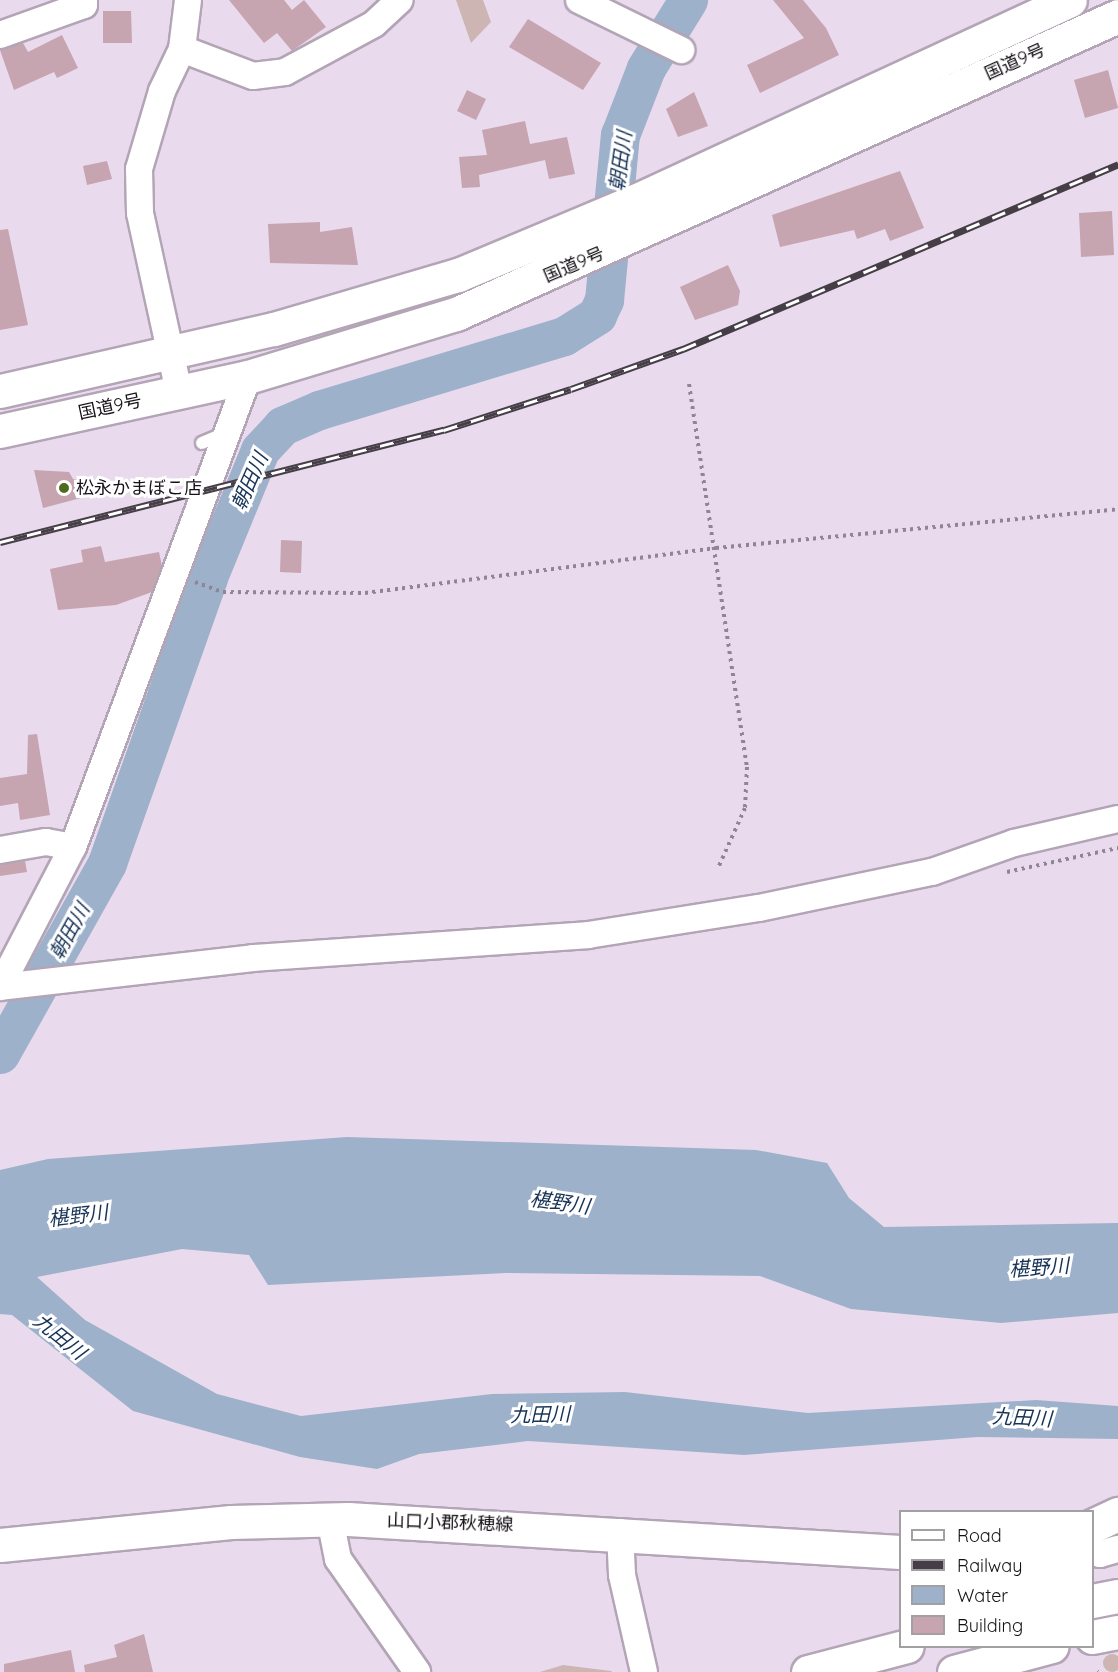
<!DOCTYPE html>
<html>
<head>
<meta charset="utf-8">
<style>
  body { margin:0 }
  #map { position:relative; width:1118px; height:1672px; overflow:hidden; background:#eadaed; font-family:Quicksand,"Noto Sans JP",sans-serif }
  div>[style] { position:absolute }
  .green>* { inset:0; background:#ccb5b2 }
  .round { border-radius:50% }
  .water>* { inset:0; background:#9db1ca }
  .river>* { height:39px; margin:-19.5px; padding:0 19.5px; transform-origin:19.5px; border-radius:19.5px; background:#9db1ca }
  .building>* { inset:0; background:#c6a4b0 }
  .path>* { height:4px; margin-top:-2px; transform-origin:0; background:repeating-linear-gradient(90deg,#908593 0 3px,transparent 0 7.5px) }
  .roads { filter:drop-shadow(2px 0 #b3a4b6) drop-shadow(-2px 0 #b3a4b6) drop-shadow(0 2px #b3a4b6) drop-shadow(0 -2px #b3a4b6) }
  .lane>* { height:12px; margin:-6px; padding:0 6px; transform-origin:6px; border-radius:6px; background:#fff }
  .street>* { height:26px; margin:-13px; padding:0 13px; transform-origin:13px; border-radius:13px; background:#fff }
  .primary>* { height:33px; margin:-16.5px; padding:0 16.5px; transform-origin:16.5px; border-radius:16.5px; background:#fff }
  .highway>* { height:33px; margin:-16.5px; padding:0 16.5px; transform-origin:16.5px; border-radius:16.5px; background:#fff }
  .rail>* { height:7px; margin-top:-3.5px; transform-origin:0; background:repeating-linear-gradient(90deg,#fff 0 14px,#463e47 0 28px); box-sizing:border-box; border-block:2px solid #463e47 }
  .dots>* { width:16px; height:16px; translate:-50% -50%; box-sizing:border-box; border:3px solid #fff; border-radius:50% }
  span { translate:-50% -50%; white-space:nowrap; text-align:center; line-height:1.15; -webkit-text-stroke:6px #fff; paint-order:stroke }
  .street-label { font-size:18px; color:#161117 }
  .poi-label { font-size:18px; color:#161117 }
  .left { translate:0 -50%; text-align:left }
  .water-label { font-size:20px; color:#173357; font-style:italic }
  .legend { position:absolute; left:899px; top:1510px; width:195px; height:138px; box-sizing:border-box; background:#fff; border:2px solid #a2a0a2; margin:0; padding:8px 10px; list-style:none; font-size:18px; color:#161117 }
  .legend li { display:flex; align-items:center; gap:12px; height:30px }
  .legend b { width:30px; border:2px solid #a2a0a2 }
</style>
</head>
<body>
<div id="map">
  <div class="green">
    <div style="clip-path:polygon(456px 0,483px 0,491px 22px,471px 43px)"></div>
    <div class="round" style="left:1103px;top:1654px;width:18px;height:18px"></div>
    <div style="clip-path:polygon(563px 1665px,611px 1671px,612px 1672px,540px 1672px)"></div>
  </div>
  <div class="water">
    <div style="clip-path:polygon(347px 1137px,756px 1150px,827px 1163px,849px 1198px,884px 1227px,1118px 1223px,1118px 1313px,1001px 1323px,851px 1309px,760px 1276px,506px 1273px,268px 1285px,249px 1255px,182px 1249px,37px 1277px,85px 1320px,217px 1394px,301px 1416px,492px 1394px,625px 1392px,808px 1413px,1036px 1400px,1118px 1406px,1118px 1439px,977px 1437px,744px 1455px,528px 1441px,419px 1454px,377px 1469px,300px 1457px,133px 1411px,12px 1315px,0 1314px,0 1170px,48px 1159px)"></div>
  </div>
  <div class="river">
    <div style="left:0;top:1054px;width:219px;rotate:-60.7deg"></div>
    <div style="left:107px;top:863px;width:303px;rotate:-70.5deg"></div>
    <div style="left:208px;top:577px;width:137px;rotate:-67.7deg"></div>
    <div style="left:260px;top:450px;width:33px;rotate:-47deg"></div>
    <div style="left:282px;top:426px;width:40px;rotate:-23.4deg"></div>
    <div style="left:319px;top:410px;width:256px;rotate:-16.8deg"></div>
    <div style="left:564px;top:336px;width:39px;rotate:-32deg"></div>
    <div style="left:597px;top:315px;width:17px;rotate:-65deg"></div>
    <div style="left:604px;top:300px;width:166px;rotate:-84.5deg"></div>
    <div style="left:620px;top:135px;width:72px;rotate:-68.8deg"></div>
    <div style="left:646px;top:68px;width:80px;rotate:-58.3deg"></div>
  </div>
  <div class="building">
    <div style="clip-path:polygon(229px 0,284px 0,292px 10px,304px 0,326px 27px,292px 51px,277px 33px,264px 43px)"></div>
    <div style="clip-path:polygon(773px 0,803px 0,826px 28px,839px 55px,760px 93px,747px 65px,804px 38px)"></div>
    <div style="clip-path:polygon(103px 11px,131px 11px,132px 43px,103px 43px)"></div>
    <div style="clip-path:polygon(528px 19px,601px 63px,583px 90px,509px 47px)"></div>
    <div style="clip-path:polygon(62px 35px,78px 68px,57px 78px,54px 72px,14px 90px,0 50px,23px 43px,28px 52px)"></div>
    <div style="clip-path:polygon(1108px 70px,1118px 108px,1085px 118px,1074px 80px)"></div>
    <div style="clip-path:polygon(467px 90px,486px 99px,476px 120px,457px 111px)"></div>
    <div style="clip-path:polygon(694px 92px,708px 126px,678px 137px,666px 109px)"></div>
    <div style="clip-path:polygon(525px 121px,530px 144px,567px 137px,575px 174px,549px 179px,545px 160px,479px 175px,480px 187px,462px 188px,459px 157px,487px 155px,482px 130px)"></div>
    <div style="clip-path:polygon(107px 161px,112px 179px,87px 185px,83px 166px)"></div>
    <div style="clip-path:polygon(900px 171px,924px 228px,890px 241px,885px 229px,857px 239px,854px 230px,780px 247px,772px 215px)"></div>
    <div style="clip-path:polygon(1112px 211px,1114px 255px,1081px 257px,1079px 213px)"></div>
    <div style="clip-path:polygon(320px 222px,320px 232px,352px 227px,358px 265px,270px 263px,268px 224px)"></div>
    <div style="clip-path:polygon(8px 229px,28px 325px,0 330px,0 230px)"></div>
    <div style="clip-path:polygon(728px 265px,740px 291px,738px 305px,695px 320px,680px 287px)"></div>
    <div style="clip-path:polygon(34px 470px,69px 472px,73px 479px,88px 480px,92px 495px,43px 508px)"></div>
    <div style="clip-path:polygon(281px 540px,302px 541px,301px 573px,280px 572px)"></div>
    <div style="clip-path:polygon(101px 546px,105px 562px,159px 552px,162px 566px,152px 592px,116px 605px,58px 610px,50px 569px,83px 562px,81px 550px)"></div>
    <div style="clip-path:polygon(37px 734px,50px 815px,20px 820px,18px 803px,0 806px,0 778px,27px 774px,28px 735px)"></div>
    <div style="clip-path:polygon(25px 861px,27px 872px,0 876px,0 865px)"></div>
    <div style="clip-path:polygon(144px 1634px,153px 1672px,85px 1672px,84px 1665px,117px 1657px,114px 1645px)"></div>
    <div style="clip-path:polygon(71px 1650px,75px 1672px,4px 1672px,4px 1664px)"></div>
  </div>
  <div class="path">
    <div style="left:689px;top:384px;width:387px;rotate:81.4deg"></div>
    <div style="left:747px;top:767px;width:41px;rotate:92.8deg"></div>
    <div style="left:745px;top:808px;width:66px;rotate:114.2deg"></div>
    <div style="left:195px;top:582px;width:30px;rotate:20deg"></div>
    <div style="left:223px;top:592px;width:142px;rotate:0.4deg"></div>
    <div style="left:365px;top:593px;width:354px;rotate:-7.3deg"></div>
    <div style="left:716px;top:548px;width:404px;rotate:-5.5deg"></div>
    <div style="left:1007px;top:872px;width:114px;rotate:-12.2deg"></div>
    <div style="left:1097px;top:1671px;width:1px;rotate:45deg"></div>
  </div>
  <div class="roads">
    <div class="lane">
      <div style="left:202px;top:443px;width:26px;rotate:-23deg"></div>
    </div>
    <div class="street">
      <div style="left:579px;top:0;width:114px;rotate:26.1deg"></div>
      <div style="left:0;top:35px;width:89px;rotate:-19.7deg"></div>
      <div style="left:84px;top:5px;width:5px;rotate:-90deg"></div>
      <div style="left:182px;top:49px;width:76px;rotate:20.8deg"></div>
      <div style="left:253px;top:76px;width:32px;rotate:-7deg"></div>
      <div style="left:285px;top:72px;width:101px;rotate:-28.3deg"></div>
      <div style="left:374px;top:24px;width:35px;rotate:-43deg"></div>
      <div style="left:179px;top:392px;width:183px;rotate:-102.3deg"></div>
      <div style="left:140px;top:213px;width:44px;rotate:-91.3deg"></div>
      <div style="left:139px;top:169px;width:81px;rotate:-73.6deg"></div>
      <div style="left:162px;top:91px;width:47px;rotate:-64.5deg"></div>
      <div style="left:182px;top:49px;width:49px;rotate:-83deg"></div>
      <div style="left:0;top:850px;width:47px;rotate:-9.9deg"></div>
      <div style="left:46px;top:842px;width:27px;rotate:10deg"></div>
      <div style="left:0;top:987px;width:255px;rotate:-6.5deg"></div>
      <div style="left:253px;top:958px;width:336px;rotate:-3.9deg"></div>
      <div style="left:588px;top:935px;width:173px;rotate:-9deg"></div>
      <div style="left:759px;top:908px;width:177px;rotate:-11.8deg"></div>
      <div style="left:932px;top:872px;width:87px;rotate:-19.5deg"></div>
      <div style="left:1014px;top:843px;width:107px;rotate:-13deg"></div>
      <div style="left:0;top:987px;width:158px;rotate:-62.5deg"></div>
      <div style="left:73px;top:847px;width:502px;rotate:-69.58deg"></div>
      <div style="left:330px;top:1519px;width:41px;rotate:78.7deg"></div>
      <div style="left:338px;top:1559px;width:138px;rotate:55deg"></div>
      <div style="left:620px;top:1532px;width:43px;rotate:87.3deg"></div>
      <div style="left:622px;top:1575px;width:99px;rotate:77.2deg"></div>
      <div style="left:1092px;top:1548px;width:10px;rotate:37deg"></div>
      <div style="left:1100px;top:1554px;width:19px;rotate:-16deg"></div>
    </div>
    <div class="primary">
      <div style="left:1092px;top:1526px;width:29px;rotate:-25deg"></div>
      <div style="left:0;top:1545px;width:232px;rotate:-5.7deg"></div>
      <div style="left:231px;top:1522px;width:117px;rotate:-1.5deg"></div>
      <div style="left:348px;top:1519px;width:553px;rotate:3.42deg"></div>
    </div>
    <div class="highway">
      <div style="left:0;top:391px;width:281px;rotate:-12.8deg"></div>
      <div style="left:274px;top:329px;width:192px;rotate:-16.4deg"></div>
      <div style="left:458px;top:275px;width:192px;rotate:-22.7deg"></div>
      <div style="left:635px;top:201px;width:479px;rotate:-24.8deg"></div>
      <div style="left:0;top:431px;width:254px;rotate:-12.3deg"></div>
      <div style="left:248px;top:377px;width:217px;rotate:-16.9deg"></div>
      <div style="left:456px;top:314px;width:726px;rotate:-24.23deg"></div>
      <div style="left:1092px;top:1601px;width:26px;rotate:-11deg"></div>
      <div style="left:1092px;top:1637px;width:26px;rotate:-11deg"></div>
      <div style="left:808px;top:1672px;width:102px;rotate:-14.7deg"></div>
      <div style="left:954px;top:1672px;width:101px;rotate:-14.9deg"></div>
    </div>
  </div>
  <div class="rail">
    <div style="left:0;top:542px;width:458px;rotate:-14.2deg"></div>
    <div style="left:444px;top:430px;width:133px;rotate:-17.9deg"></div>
    <div style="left:571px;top:389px;width:119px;rotate:-19.7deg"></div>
    <div style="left:683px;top:349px;width:473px;rotate:-23deg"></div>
  </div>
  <div class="dots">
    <div style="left:64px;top:488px;background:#506b1d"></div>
  </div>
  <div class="street-label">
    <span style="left:1015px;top:62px;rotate:-24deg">国道9号</span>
    <span style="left:574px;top:265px;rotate:-23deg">国道9号</span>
    <span style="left:110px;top:407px;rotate:-12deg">国道9号</span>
    <span style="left:450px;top:1523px;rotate:2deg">山口小郡秋穂線</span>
  </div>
  <div class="poi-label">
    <span class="left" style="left:76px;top:488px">松永かまぼこ店</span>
  </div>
  <div class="water-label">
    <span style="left:620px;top:161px;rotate:-82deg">朝田川</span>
    <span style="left:249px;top:481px;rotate:-66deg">朝田川</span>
    <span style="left:69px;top:931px;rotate:-61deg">朝田川</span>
    <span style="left:560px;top:1202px;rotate:8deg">椹野川</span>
    <span style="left:78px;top:1215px;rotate:-7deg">椹野川</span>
    <span style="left:1039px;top:1267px;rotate:-4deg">椹野川</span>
    <span style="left:60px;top:1336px;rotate:39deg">九田川</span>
    <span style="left:540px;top:1414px;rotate:-1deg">九田川</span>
    <span style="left:1022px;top:1417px;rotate:3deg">九田川</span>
  </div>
  <ul class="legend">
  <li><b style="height:8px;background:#fff"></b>Road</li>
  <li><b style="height:8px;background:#463e47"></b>Railway</li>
  <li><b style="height:16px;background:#9db1ca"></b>Water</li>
  <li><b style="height:16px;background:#c6a4b0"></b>Building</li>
  </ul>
</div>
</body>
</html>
